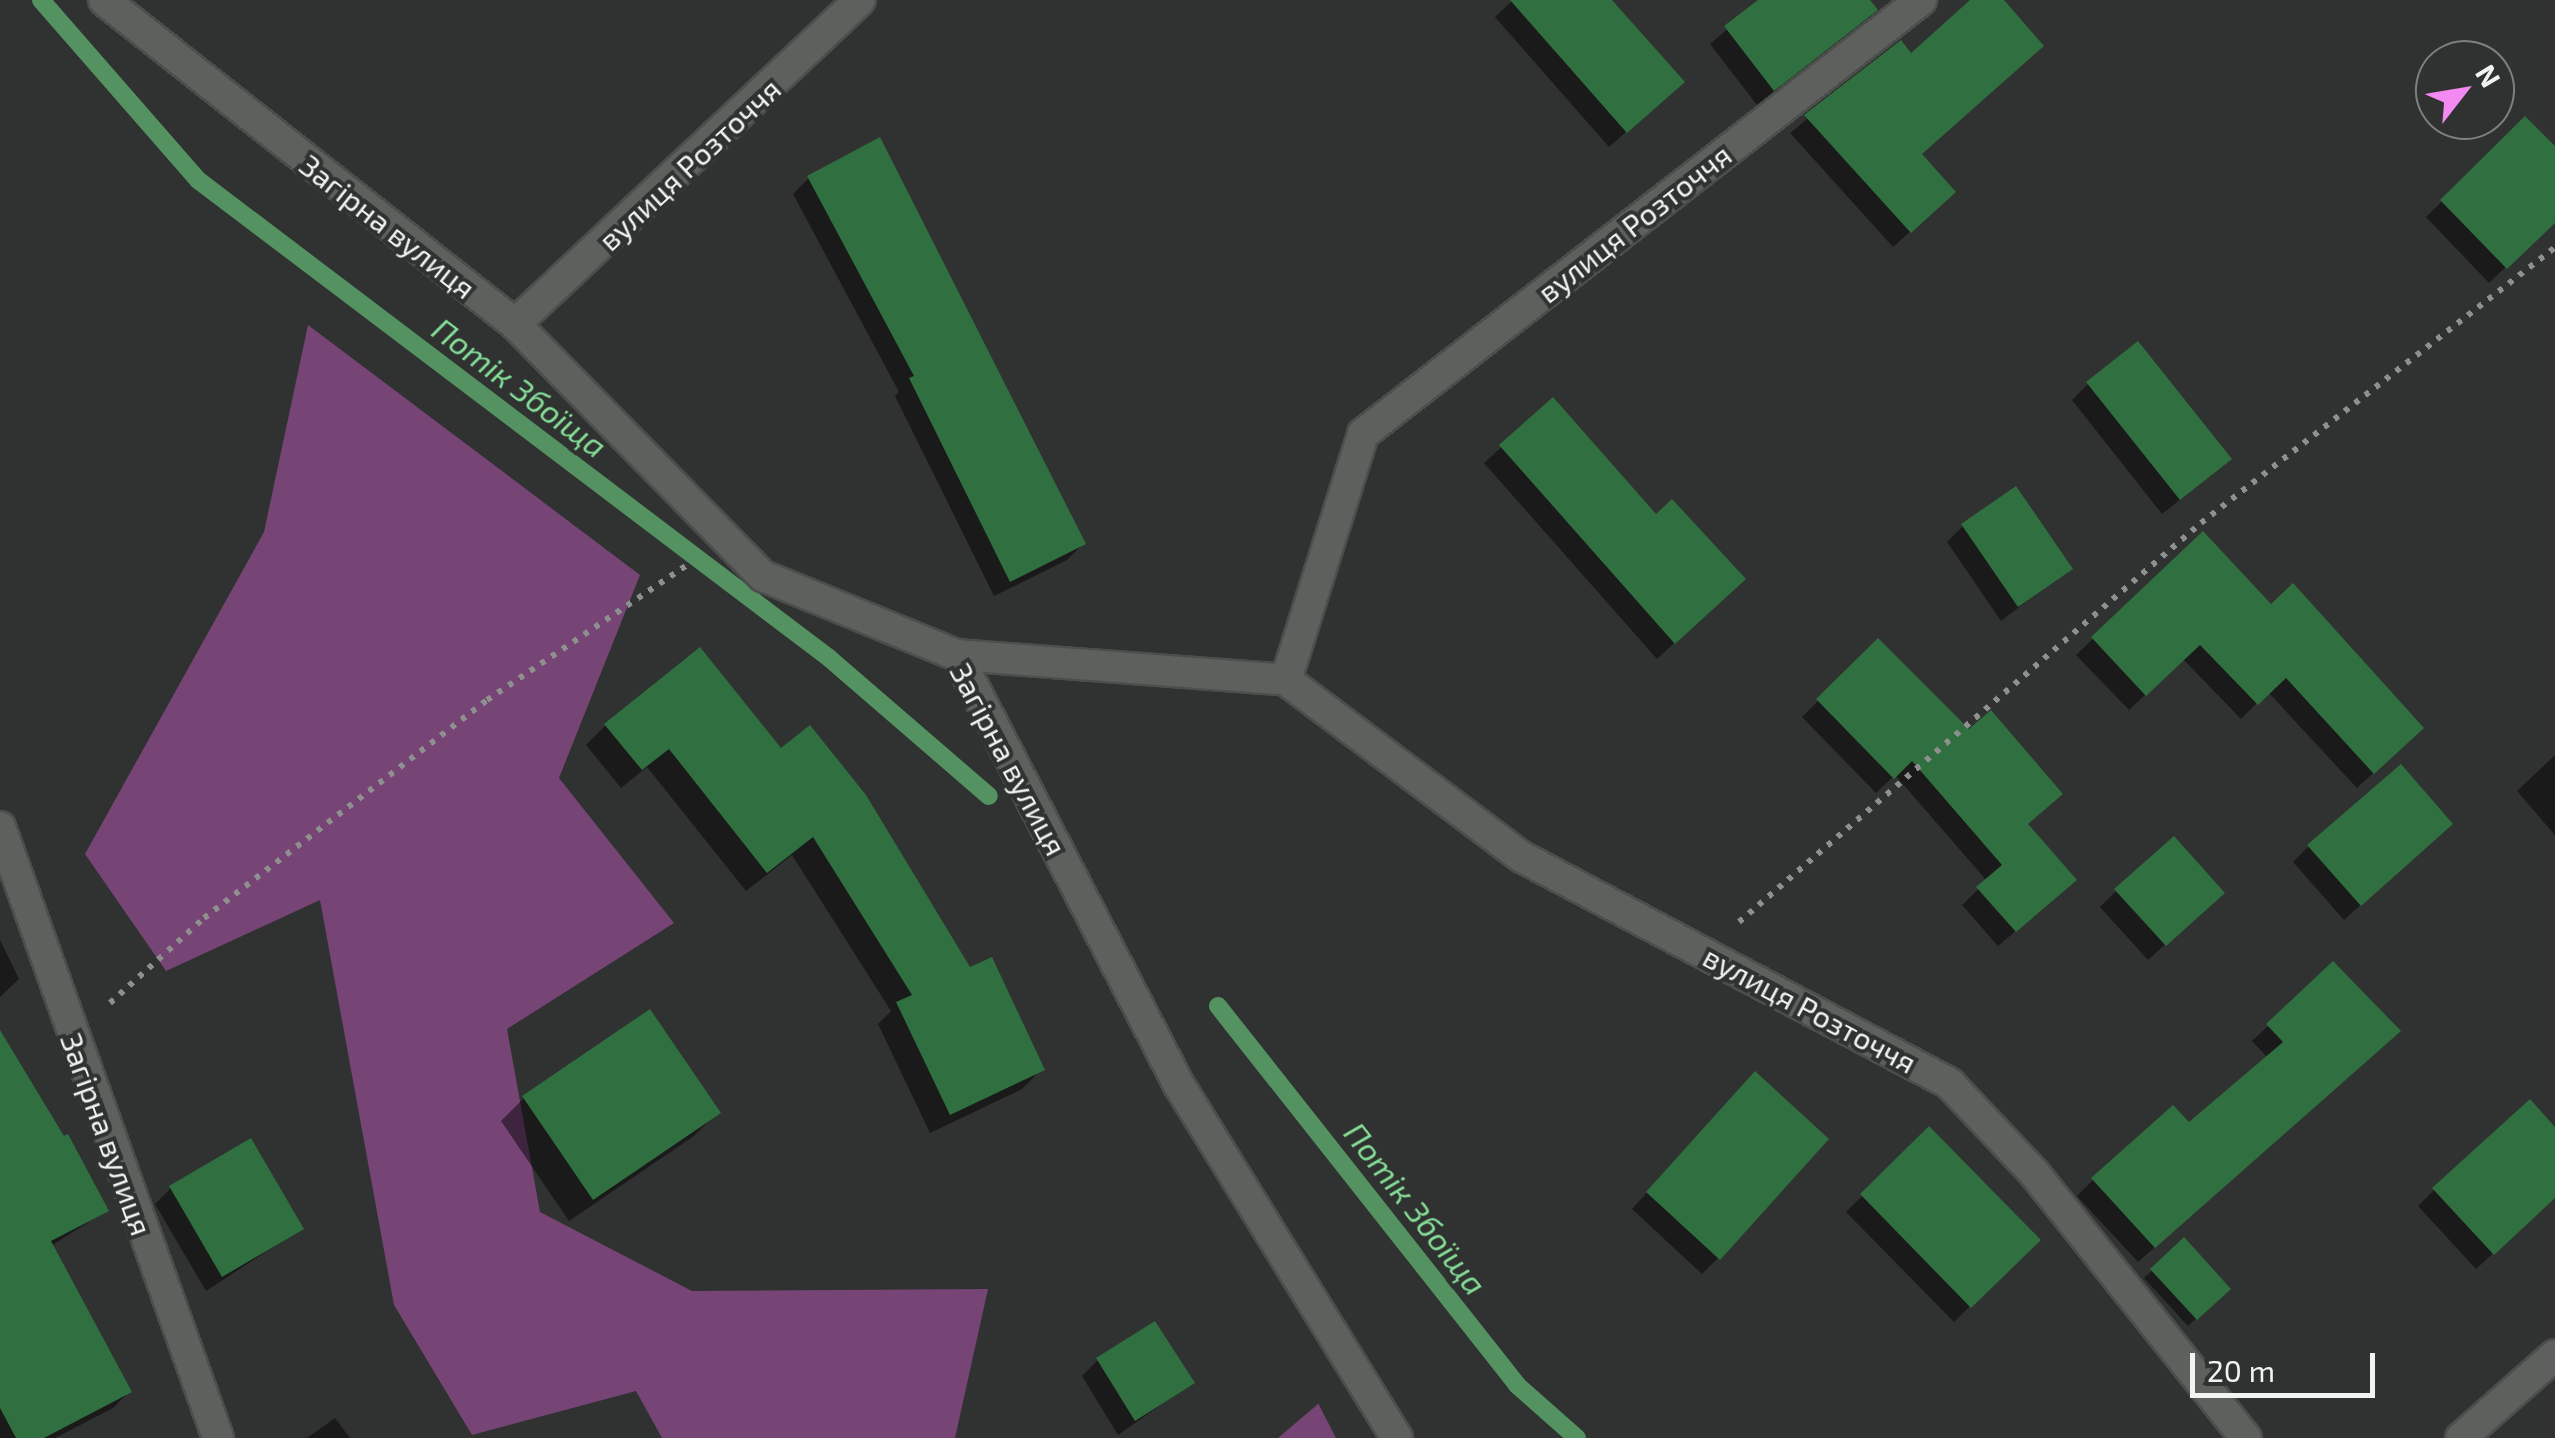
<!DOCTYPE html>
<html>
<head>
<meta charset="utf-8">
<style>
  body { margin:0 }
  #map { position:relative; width:2555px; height:1438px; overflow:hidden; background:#2f3230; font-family:"Exo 2",sans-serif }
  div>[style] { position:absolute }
  .forest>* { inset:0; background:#774476 }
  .shadow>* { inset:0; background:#0007 }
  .stream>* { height:18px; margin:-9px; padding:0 9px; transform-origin:9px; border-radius:9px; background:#549361 }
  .building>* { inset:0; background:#306f3f }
  .path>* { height:6px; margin-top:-3px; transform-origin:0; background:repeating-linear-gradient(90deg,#8d908e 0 5px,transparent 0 13px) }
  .roads { filter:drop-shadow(2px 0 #4c4e4c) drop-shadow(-2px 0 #4c4e4c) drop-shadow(0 2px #4c4e4c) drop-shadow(0 -2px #4c4e4c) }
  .lane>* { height:30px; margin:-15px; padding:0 15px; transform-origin:15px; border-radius:15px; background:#5d605d }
  .street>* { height:30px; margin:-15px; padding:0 15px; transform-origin:15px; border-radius:15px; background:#5d605d }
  span { translate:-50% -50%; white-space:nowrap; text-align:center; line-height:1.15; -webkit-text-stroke:8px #2f3230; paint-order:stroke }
  .street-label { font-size:30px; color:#f2f4f2 }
  .water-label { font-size:32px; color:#85dd97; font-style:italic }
  .north { position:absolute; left:2415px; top:40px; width:100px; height:100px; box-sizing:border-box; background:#2f3230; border:2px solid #7d807e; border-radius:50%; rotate:59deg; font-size:28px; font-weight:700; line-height:40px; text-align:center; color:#f2f4f2 }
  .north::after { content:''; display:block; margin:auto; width:35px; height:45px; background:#f38af2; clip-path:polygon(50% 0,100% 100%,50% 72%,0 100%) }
  .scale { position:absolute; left:2190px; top:1353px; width:185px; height:45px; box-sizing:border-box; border:5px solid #f2f4f2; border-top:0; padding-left:12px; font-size:30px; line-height:35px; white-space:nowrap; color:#f2f4f2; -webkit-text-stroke:8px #2f3230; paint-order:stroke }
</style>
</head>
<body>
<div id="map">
  <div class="forest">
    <div style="clip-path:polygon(308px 325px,640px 575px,559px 778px,674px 923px,507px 1029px,540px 1212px,692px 1291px,988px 1289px,955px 1438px,662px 1438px,636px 1391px,472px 1435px,394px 1305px,320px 900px,166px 971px,85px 854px,264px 532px)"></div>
    <div style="clip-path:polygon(1318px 1403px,1336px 1438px,1278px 1438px,1318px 1404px)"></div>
  </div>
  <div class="shadow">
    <div style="clip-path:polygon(1513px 0,1609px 0,1665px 98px,1609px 147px,1495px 17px)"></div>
    <div style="clip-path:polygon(1762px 0,1867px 0,1874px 10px,1757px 105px,1710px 44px)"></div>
    <div style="clip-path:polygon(1974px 0,2000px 0,1920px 155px,1937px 207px,1893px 247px,1790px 133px,1900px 43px,1911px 57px)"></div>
    <div style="clip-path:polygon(2525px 119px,2555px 150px,2555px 220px,2489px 283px,2426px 217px)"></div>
    <div style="clip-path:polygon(809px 178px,1083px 544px,1067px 560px,994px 596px,895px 396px,899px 392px,793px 194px)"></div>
    <div style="clip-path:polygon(2088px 384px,2212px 474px,2162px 514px,2072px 400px)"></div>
    <div style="clip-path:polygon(1553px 400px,1726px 595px,1657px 659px,1484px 463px)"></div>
    <div style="clip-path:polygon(1963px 526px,2070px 568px,2001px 621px,1947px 542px)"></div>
    <div style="clip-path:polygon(2203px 535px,2404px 744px,2357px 788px,2268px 692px,2241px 719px,2183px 659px,2129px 710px,2076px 655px)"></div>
    <div style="clip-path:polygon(1878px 641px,2026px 825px,2057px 896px,1998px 946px,1962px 905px,1987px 881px,1895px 775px,1876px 793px,1802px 717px)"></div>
    <div style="clip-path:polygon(606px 725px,781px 751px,969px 970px,1042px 1069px,1022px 1089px,930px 1133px,878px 1024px,891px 1011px,792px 855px,746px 891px,647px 767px,621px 788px,586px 745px)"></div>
    <div style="clip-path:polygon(2555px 755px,2555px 835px,2517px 791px)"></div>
    <div style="clip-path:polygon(2434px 839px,2344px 920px,2293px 862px,2309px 846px)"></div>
    <div style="clip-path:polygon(2116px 891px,2205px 908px,2148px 960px,2100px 907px)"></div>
    <div style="clip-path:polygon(0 940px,19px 979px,0 997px)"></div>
    <div style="clip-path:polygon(2268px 1026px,2381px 1047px,2138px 1262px,2077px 1196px,2093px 1180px,2189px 1126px,2268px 1058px,2252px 1041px)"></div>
    <div style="clip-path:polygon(0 1035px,106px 1211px,51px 1246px,129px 1392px,113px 1408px,55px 1438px,0 1438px)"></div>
    <div style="clip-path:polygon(1739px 1091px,1718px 1258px,1702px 1274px,1632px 1209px)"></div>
    <div style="clip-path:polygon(524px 1098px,717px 1113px,694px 1136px,569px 1221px,501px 1121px)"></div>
    <div style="clip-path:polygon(1929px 1129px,2037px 1240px,1954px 1322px,1846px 1212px)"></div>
    <div style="clip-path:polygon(2555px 1130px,2555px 1196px,2476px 1269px,2418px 1206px,2434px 1190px)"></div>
    <div style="clip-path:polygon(171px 1188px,301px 1229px,206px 1291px,155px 1204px)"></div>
    <div style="clip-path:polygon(2184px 1241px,2228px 1289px,2188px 1326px,2144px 1278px)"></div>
    <div style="clip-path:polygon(1098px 1360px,1192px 1383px,1118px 1435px,1082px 1376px)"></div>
    <div style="clip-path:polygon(335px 1418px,350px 1438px,307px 1438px)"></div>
  </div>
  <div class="stream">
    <div style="left:41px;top:0;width:239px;rotate:48.9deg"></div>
    <div style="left:198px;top:180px;width:792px;rotate:37.14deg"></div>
    <div style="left:829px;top:658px;width:211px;rotate:40.8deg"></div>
    <div style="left:1218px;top:1006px;width:483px;rotate:51.7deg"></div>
    <div style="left:1517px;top:1385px;width:80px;rotate:41.5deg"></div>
  </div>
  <div class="building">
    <div style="clip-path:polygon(1510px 0,1612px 0,1685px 82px,1627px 133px)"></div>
    <div style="clip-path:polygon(1758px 0,1870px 0,1878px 10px,1774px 91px,1724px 26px)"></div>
    <div style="clip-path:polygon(1970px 0,2004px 0,2044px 46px,1922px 154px,1956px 192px,1911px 233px,1804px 115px,1901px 40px,1911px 53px)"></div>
    <div style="clip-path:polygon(2525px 116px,2555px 146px,2555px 223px,2507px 269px,2440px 200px)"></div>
    <div style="clip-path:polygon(880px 137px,1086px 544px,1010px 582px,909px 378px,914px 376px,807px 176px)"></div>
    <div style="clip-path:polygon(2138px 341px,2232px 459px,2180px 500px,2086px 382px)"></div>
    <div style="clip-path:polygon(1553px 397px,1656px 514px,1672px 499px,1746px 579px,1675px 644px,1499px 445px)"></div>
    <div style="clip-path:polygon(2016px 486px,2073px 569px,2018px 607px,1961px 524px)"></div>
    <div style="clip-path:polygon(2203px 531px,2271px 604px,2293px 583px,2424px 728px,2374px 774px,2286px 678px,2258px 705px,2200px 645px,2146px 696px,2091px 637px)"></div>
    <div style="clip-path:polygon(1878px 638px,1969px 729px,1991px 710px,2063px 794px,2028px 824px,2077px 880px,2016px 932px,1976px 887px,2002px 865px,1912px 761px,1894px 779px,1816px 699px)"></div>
    <div style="clip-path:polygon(700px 647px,781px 748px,810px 725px,866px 795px,970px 967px,992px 957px,1045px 1070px,950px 1115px,896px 1002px,912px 995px,813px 837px,767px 873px,669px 749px,642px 770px,604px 724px)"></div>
    <div style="clip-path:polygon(2401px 764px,2453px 824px,2361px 906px,2307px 845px)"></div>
    <div style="clip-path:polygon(2174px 836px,2225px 893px,2166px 946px,2114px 889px)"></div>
    <div style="clip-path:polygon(2333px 961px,2401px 1031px,2155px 1248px,2091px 1178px,2173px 1105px,2189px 1122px,2283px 1042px,2266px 1024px)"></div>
    <div style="clip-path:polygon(650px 1009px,721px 1113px,593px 1200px,522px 1096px)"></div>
    <div style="clip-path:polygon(0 1030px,64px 1136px,68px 1134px,109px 1211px,51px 1241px,132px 1392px,44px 1438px,16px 1438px,0 1408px)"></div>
    <div style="clip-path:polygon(1755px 1071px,1829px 1139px,1720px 1260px,1646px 1192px)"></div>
    <div style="clip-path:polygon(2530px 1099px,2555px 1127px,2555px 1198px,2494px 1255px,2432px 1188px)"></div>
    <div style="clip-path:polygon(1929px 1126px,2041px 1240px,1971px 1308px,1860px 1194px)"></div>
    <div style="clip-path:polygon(251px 1138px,304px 1229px,222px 1277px,169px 1186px)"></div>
    <div style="clip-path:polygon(2184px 1237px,2231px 1289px,2197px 1320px,2150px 1269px)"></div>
    <div style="clip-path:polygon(1155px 1321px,1195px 1383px,1135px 1421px,1096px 1358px)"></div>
  </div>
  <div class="path">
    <div style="left:1739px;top:922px;width:610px;rotate:-40.82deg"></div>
    <div style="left:2201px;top:523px;width:449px;rotate:-37.9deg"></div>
    <div style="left:110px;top:1003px;width:127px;rotate:-42.1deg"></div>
    <div style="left:204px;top:918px;width:357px;rotate:-37.6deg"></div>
    <div style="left:487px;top:700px;width:244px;rotate:-34deg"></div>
  </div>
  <div class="roads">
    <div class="lane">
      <div style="left:1286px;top:680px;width:258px;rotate:-72.6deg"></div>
      <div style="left:1363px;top:434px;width:707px;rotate:-37.87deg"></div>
    </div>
    <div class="street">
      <div style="left:104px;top:0;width:523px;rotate:38.25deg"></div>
      <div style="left:515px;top:324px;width:354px;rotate:45.5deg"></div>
      <div style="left:763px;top:576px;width:209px;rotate:22.2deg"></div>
      <div style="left:957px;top:655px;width:484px;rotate:62.7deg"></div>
      <div style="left:1179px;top:1085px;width:415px;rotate:58.3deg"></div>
      <div style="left:515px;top:324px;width:473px;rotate:-43.2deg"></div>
      <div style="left:957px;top:655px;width:330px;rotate:4.3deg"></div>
      <div style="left:1286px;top:680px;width:295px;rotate:36.9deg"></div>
      <div style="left:1522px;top:857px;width:484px;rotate:27.9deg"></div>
      <div style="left:1950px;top:1084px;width:124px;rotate:46.6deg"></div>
      <div style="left:2035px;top:1174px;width:338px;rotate:51.4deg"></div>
      <div style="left:0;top:827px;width:649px;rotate:70.36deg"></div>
      <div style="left:2461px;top:1438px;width:125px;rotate:-41.4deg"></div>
    </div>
  </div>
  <div class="street-label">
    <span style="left:689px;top:164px;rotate:-43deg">вулиця Розточчя</span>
    <span style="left:1634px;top:223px;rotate:-38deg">вулиця Розточчя</span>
    <span style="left:388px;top:226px;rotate:38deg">Загірна вулиця</span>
    <span style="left:1009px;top:759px;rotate:62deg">Загірна вулиця</span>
    <span style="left:1810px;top:1009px;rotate:28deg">вулиця Розточчя</span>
    <span style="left:107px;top:1134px;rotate:70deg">Загірна вулиця</span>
  </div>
  <div class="water-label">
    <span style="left:520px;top:387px;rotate:37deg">Потік Збоїща</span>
    <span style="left:1416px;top:1208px;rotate:52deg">Потік Збоїща</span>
  </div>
  <div class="north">N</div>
  <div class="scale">20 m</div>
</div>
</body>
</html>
